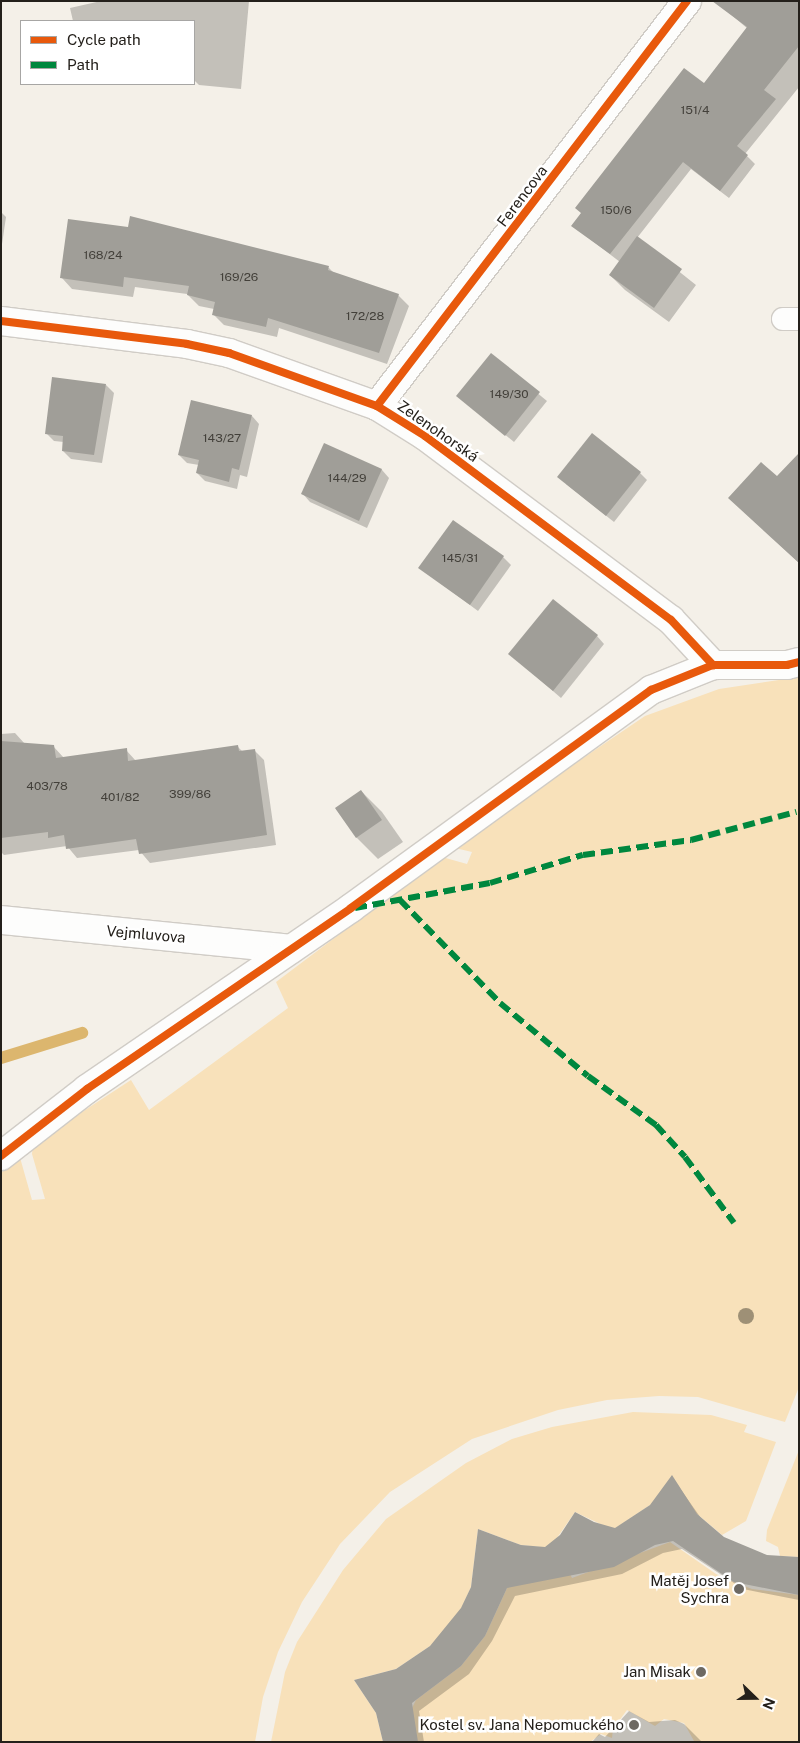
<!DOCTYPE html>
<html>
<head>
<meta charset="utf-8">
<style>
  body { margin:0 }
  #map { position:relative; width:800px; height:1743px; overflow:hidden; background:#f4f0e8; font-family:"Public Sans",sans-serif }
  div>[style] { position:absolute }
  .green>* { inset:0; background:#f8e1ba }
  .shadow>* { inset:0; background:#0003 }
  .stream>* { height:12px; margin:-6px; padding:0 6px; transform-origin:6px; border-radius:6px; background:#dcb66e }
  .building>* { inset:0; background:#a09e98 }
  .roads { filter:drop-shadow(1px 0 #d0ccc6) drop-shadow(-1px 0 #d0ccc6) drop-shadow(0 1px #d0ccc6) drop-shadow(0 -1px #d0ccc6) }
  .lane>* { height:22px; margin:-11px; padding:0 11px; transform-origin:11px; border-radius:11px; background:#fdfdfc }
  .street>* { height:28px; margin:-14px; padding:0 14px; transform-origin:14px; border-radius:14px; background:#fdfdfc }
  .quiet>* { height:6px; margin-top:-3px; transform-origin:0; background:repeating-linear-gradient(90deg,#00873e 0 12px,transparent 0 18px) }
  .cycleway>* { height:8px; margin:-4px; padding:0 4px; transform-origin:4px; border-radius:4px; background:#e8590c }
  .trees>* { width:16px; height:16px; margin:-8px; border-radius:50%; background:#9e9076 }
  .dots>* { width:14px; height:14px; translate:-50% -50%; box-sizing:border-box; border:2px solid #fff; border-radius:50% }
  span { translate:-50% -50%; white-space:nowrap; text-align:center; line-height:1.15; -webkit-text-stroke:5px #fff; paint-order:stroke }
  .number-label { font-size:12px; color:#43403a }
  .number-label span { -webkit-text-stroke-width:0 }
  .street-label { font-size:15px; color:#24201b }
  .poi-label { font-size:15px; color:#24201b }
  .right { translate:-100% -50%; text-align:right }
  .frame { position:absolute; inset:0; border:2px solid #24201b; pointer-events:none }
  .legend { position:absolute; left:20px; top:20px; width:175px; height:65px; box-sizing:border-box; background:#fff; border:1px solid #a7a6a4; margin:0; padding:6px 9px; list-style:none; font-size:15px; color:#24201b }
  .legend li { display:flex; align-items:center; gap:10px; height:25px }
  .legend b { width:25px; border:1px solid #a7a6a4 }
  .north { position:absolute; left:730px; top:1673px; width:50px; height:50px; -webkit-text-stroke:4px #fff; paint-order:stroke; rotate:112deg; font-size:14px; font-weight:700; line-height:20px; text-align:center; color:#24201b }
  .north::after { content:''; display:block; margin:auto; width:18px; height:22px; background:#24201b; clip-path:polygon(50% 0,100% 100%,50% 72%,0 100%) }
</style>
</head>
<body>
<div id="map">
  <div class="green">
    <div style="clip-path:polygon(799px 677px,799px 1387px,785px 1422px,698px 1397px,659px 1396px,607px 1400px,558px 1410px,472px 1439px,390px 1492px,340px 1544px,302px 1602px,278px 1652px,263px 1697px,255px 1742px,1px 1742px,1px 1173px,19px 1154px,32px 1200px,45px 1199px,32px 1154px,33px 1144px,131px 1080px,149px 1110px,288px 1008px,276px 982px,442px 857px,467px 864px,472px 852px,455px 848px,455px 845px,645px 716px,719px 689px)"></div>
    <div style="clip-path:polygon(633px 1412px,711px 1415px,747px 1425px,744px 1432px,776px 1442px,746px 1521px,722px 1535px,697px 1514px,650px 1505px,613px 1530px,575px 1512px,550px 1548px,521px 1545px,478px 1529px,471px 1587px,457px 1618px,454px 1617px,436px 1642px,396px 1669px,354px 1680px,376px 1713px,383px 1742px,271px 1742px,285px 1672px,297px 1642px,343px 1570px,386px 1519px,466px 1463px,512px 1439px,552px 1427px)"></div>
    <div style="clip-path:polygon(799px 1450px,799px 1557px,780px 1556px,778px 1547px,766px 1541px,767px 1530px)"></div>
    <div style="clip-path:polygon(670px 1542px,716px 1574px,734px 1582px,752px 1589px,799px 1595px,799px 1742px,694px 1741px,684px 1723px,664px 1719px,655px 1726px,627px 1710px,613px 1729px,612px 1738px,601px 1734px,590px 1742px,417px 1742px,412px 1708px,416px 1700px,461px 1666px,485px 1636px,508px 1586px,570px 1574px,572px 1578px)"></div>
  </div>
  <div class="shadow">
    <div style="clip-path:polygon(101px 1px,249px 1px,241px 89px,199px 85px,194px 80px,194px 21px,73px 21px,70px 8px)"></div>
    <div style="clip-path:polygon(799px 1px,799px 87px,745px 154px,755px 164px,729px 198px,691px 169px,637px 238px,696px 285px,669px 322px,625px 290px,610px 275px,620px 262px,573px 226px,704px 85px,748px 29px,728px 12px)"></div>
    <div style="clip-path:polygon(1px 212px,6px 217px,1px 251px)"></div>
    <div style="clip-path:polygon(131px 218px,329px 268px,335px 274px,398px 295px,409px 306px,387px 364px,279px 328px,277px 337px,224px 325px,213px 314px,214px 309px,199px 306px,187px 294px,135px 287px,133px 297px,72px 289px,62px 278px,130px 228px)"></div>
    <div style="clip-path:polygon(491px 355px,547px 401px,514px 442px,458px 396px)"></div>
    <div style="clip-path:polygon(106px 385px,114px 393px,102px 463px,71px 459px,63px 451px,64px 442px,54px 441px,46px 433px)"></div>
    <div style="clip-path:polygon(252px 416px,259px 424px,247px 477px,240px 475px,237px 489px,205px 481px,197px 473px,199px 465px,187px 463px,179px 455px)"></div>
    <div style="clip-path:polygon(325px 445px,382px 470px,389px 478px,367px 528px,310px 502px,303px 494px)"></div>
    <div style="clip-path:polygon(799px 455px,799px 563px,730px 498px,778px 478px)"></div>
    <div style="clip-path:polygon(640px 473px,647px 480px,614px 522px,566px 484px)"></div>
    <div style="clip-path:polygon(503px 557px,511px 565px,478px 611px,420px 568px)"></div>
    <div style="clip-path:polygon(597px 636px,604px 644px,561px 698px,510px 654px)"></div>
    <div style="clip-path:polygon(15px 733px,25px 744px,53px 746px,64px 758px,126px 750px,136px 761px,238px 747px,243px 752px,254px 750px,264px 760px,276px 845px,150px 863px,139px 850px,77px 858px,67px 846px,4px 855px,1px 852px,1px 734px)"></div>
    <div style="clip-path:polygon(361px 791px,382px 812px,403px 842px,378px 859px,357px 838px,336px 809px)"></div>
    <div style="clip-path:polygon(672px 1477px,703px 1521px,723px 1538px,766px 1556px,799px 1559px,799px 1600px,743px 1589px,682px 1549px,663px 1553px,622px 1574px,515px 1596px,492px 1641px,469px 1674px,419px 1711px,424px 1742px,385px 1742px,397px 1670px,431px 1647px,521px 1546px,545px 1548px,593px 1524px,616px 1529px,651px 1506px)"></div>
    <div style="clip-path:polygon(629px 1711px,649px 1722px,675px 1720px,684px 1724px,702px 1742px,592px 1742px,599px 1734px,605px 1737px)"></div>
  </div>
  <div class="stream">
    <div style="left:1px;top:1058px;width:85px;rotate:-17.2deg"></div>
  </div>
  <div class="building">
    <div style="clip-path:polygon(712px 1px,799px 1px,799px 46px,764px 90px,776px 99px,737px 146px,748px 155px,720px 191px,683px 162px,610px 254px,571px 226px,581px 213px,575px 208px,684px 68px,704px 83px,747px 27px)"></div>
    <div style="clip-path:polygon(130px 216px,329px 266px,328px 270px,399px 294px,379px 353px,268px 318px,266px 327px,212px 315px,215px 302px,187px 295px,189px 286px,124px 277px,123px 287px,60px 278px,68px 219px,128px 227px)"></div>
    <div style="clip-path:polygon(637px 236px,682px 269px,654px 308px,609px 275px)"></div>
    <div style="clip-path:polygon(491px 353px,540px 392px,505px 436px,456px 396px)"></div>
    <div style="clip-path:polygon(52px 377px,106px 384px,94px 455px,62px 451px,63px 436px,45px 434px)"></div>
    <div style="clip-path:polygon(191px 400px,252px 415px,239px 470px,232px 468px,229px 482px,196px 473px,199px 460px,178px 455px)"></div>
    <div style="clip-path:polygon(592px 433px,641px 472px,606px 516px,557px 477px)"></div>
    <div style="clip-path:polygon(324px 443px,382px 469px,359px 521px,301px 494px)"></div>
    <div style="clip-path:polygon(799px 453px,799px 563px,728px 498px,761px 462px,777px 476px)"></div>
    <div style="clip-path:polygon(453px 520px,504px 556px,470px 605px,418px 568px)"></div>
    <div style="clip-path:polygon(553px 599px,598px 635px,553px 691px,508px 654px)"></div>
    <div style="clip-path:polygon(1px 741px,54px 745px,56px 758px,127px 748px,128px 761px,238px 745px,239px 751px,255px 749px,267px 835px,139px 854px,136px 839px,66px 849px,64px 835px,48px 838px,48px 832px,1px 838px)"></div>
    <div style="clip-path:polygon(361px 790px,382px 820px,356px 838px,335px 808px)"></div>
    <div style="clip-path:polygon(672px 1475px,697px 1514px,724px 1537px,767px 1555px,799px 1557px,799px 1595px,734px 1582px,673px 1541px,655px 1545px,614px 1567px,507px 1588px,485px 1636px,461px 1666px,412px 1703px,418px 1742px,383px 1742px,376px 1713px,354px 1680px,396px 1669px,430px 1646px,461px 1608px,471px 1587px,478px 1529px,521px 1545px,545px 1547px,560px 1535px,575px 1512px,594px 1522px,615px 1528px,650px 1505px)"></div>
  </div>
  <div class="roads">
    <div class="lane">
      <div style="left:783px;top:319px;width:16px"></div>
    </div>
    <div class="street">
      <div style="left:1px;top:321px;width:187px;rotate:7deg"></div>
      <div style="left:187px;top:344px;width:43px;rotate:12.1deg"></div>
      <div style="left:229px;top:353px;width:157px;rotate:19.7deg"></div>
      <div style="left:377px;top:406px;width:57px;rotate:32deg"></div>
      <div style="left:425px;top:436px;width:307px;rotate:36.8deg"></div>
      <div style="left:671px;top:620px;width:62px;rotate:47deg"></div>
      <div style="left:377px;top:406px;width:510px;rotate:-52.57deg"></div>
      <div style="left:1px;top:920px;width:291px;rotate:5.7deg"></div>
      <div style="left:1px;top:1156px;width:109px;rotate:-37.9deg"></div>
      <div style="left:87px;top:1089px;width:320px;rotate:-34.4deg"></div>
      <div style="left:351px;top:908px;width:371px;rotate:-36deg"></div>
      <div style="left:651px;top:690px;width:67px;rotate:-22deg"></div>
      <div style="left:713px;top:665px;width:74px"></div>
      <div style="left:787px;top:665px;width:12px;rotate:-14deg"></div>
    </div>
  </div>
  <div class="quiet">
    <div style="left:400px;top:900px;width:144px;rotate:45.8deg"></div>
    <div style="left:500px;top:1003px;width:114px;rotate:39.7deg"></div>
    <div style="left:588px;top:1076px;width:84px;rotate:35.8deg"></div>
    <div style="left:656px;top:1125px;width:43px;rotate:47.8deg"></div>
    <div style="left:685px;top:1157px;width:82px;rotate:53.4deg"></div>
    <div style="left:355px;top:908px;width:137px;rotate:-10.5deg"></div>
    <div style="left:490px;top:883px;width:97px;rotate:-16.8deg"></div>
    <div style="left:583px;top:855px;width:109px;rotate:-7.9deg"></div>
    <div style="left:691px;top:840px;width:109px;rotate:-14.9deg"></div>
  </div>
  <div class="cycleway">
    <div style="left:1px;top:321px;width:187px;rotate:7deg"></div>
    <div style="left:187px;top:344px;width:43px;rotate:12.1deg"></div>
    <div style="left:229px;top:353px;width:157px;rotate:19.7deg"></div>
    <div style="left:377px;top:406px;width:57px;rotate:32deg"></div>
    <div style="left:425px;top:436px;width:307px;rotate:36.8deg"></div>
    <div style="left:671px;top:620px;width:62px;rotate:47deg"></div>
    <div style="left:377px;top:406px;width:510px;rotate:-52.57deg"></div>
    <div style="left:1px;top:1156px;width:109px;rotate:-37.9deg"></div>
    <div style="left:87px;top:1089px;width:320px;rotate:-34.4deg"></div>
    <div style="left:351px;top:908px;width:371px;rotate:-36deg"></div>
    <div style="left:651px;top:690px;width:67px;rotate:-22deg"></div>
    <div style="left:713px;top:665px;width:74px"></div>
    <div style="left:787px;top:665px;width:12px;rotate:-14deg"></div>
  </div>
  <div class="trees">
    <div style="left:746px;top:1316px"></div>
  </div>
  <div class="dots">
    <div style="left:739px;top:1589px;background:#6d6963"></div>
    <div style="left:701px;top:1672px;background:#6d6963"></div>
    <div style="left:634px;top:1725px;background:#6d6963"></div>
  </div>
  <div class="number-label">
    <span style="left:695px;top:111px">151/4</span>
    <span style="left:616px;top:211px">150/6</span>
    <span style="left:103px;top:256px">168/24</span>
    <span style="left:239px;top:278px">169/26</span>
    <span style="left:365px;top:317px">172/28</span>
    <span style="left:509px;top:395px">149/30</span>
    <span style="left:222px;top:439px">143/27</span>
    <span style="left:347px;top:479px">144/29</span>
    <span style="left:460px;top:559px">145/31</span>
    <span style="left:47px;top:787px">403/78</span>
    <span style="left:190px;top:795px">399/86</span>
    <span style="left:120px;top:798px">401/82</span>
  </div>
  <div class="street-label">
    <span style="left:522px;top:196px;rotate:-53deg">Ferencova</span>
    <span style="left:438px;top:431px;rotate:35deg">Zelenohorská</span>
    <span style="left:146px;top:934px;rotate:5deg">Vejmluvova</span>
  </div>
  <div class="poi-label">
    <span class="right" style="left:729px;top:1589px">Matěj Josef<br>Sychra</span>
    <span class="right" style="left:691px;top:1672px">Jan Misak</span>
    <span class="right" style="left:624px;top:1725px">Kostel sv. Jana Nepomuckého</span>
  </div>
  <div class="frame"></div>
  <ul class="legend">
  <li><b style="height:6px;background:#e8590c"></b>Cycle path</li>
  <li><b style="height:6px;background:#00873e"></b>Path</li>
  </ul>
  <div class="north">N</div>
</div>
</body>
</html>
